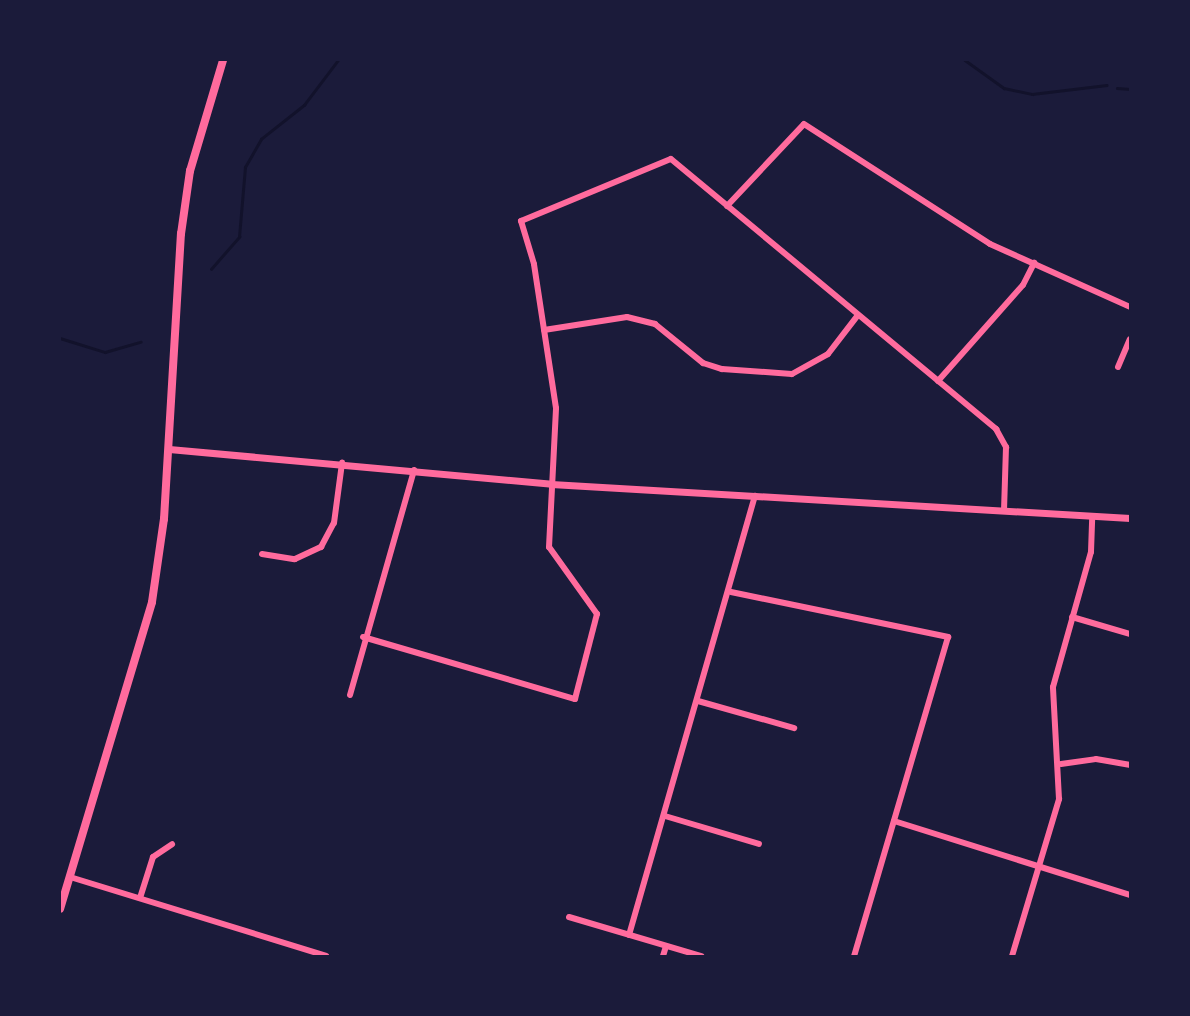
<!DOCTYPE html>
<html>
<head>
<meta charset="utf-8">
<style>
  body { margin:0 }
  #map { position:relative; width:1190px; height:1016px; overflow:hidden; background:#1b1b3a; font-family:"Alegreya Sans",sans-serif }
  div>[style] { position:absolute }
  .stream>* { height:2.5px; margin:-1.25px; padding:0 1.25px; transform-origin:1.25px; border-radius:1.25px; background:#12122b }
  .minor>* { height:6px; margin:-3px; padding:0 3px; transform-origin:3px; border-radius:3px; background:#ff6b9d }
  .tertiary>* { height:7px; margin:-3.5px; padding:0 3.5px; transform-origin:3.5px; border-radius:3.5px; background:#ff6b9d }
  .secondary>* { height:8px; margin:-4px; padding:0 4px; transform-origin:4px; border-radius:4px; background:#ff6b9d }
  span { translate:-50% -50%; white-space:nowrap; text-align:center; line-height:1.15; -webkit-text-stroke:7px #1b1b3a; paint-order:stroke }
  .frame { position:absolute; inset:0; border:61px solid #1b1b3a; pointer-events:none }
</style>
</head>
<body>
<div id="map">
  <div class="stream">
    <div style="left:965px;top:60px;width:48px;rotate:35.7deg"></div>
    <div style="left:1004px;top:88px;width:29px;rotate:12deg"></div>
    <div style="left:1032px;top:94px;width:75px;rotate:-6.9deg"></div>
    <div style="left:1117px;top:88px;width:13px;rotate:4deg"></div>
    <div style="left:211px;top:269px;width:43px;rotate:-48.8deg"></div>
    <div style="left:239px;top:237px;width:70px;rotate:-85.1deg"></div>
    <div style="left:245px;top:167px;width:32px;rotate:-60deg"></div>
    <div style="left:261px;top:139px;width:55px;rotate:-38.3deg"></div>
    <div style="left:304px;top:105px;width:56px;rotate:-52.9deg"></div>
    <div style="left:60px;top:338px;width:47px;rotate:17.3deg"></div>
    <div style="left:105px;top:352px;width:37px;rotate:-16deg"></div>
  </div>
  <div class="minor">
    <div style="left:727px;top:206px;width:112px;rotate:-46.8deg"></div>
    <div style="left:804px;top:124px;width:221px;rotate:32.8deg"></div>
    <div style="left:990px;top:244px;width:154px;rotate:24.2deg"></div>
    <div style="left:544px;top:330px;width:84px;rotate:-8.9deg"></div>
    <div style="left:627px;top:317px;width:29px;rotate:14deg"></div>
    <div style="left:655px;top:324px;width:62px;rotate:39.1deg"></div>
    <div style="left:703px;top:363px;width:20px;rotate:18deg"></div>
    <div style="left:722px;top:369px;width:70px;rotate:4.1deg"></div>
    <div style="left:792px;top:374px;width:41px;rotate:-29.1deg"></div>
    <div style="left:828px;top:354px;width:49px;rotate:-52.4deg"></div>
    <div style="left:1118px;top:367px;width:30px;rotate:-67deg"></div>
    <div style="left:938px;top:381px;width:128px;rotate:-48.5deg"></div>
    <div style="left:1023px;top:285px;width:25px;rotate:-63deg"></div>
    <div style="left:262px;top:554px;width:33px;rotate:9deg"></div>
    <div style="left:295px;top:559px;width:29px;rotate:-25deg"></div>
    <div style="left:321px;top:547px;width:27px;rotate:-62deg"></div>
    <div style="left:334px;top:523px;width:61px;rotate:-82.4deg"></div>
    <div style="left:731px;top:592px;width:222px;rotate:11.7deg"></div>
    <div style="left:948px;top:637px;width:333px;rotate:106.4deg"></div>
    <div style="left:1072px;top:617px;width:60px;rotate:16.3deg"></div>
    <div style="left:363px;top:637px;width:221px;rotate:16.3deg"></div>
    <div style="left:575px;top:699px;width:88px;rotate:-75.5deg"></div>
    <div style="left:597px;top:614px;width:82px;rotate:-125.6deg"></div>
    <div style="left:549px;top:547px;width:139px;rotate:-87.1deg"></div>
    <div style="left:556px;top:408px;width:146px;rotate:-98.7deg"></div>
    <div style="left:534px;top:264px;width:45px;rotate:-106.8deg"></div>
    <div style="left:521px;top:221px;width:162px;rotate:-22.5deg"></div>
    <div style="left:671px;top:159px;width:423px;rotate:39.7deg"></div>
    <div style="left:996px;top:429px;width:21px;rotate:61deg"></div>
    <div style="left:1006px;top:447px;width:64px;rotate:91.8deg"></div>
    <div style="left:350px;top:695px;width:234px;rotate:-74.1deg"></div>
    <div style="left:698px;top:701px;width:100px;rotate:15.7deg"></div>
    <div style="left:1061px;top:764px;width:35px;rotate:-8deg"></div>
    <div style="left:1096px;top:759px;width:35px;rotate:10deg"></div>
    <div style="left:665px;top:816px;width:98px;rotate:16.6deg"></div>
    <div style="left:894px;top:821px;width:247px;rotate:17.4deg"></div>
    <div style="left:70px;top:877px;width:268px;rotate:17.1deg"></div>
    <div style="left:140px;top:898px;width:43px;rotate:-72.4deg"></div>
    <div style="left:153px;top:857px;width:23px;rotate:-34deg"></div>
    <div style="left:569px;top:917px;width:138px;rotate:16.5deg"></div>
    <div style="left:629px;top:935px;width:457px;rotate:-74deg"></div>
    <div style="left:663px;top:956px;width:10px;rotate:-73deg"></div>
    <div style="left:1012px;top:956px;width:164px;rotate:-73.3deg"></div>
    <div style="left:1059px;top:799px;width:112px;rotate:-93.1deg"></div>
    <div style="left:1053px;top:687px;width:140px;rotate:-74.3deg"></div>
    <div style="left:1091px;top:552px;width:36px;rotate:-88deg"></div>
  </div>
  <div class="tertiary">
    <div style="left:169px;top:449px;width:384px;rotate:5.2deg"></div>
    <div style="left:551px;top:484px;width:580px;rotate:3.36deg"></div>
  </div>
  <div class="secondary">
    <div style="left:60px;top:909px;width:320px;rotate:-73.3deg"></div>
    <div style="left:152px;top:602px;width:84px;rotate:-81.8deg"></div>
    <div style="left:164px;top:519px;width:286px;rotate:-86.6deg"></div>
    <div style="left:181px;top:234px;width:64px;rotate:-81.9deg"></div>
    <div style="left:190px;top:171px;width:116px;rotate:-73.4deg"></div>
  </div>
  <div class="frame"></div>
</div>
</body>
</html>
